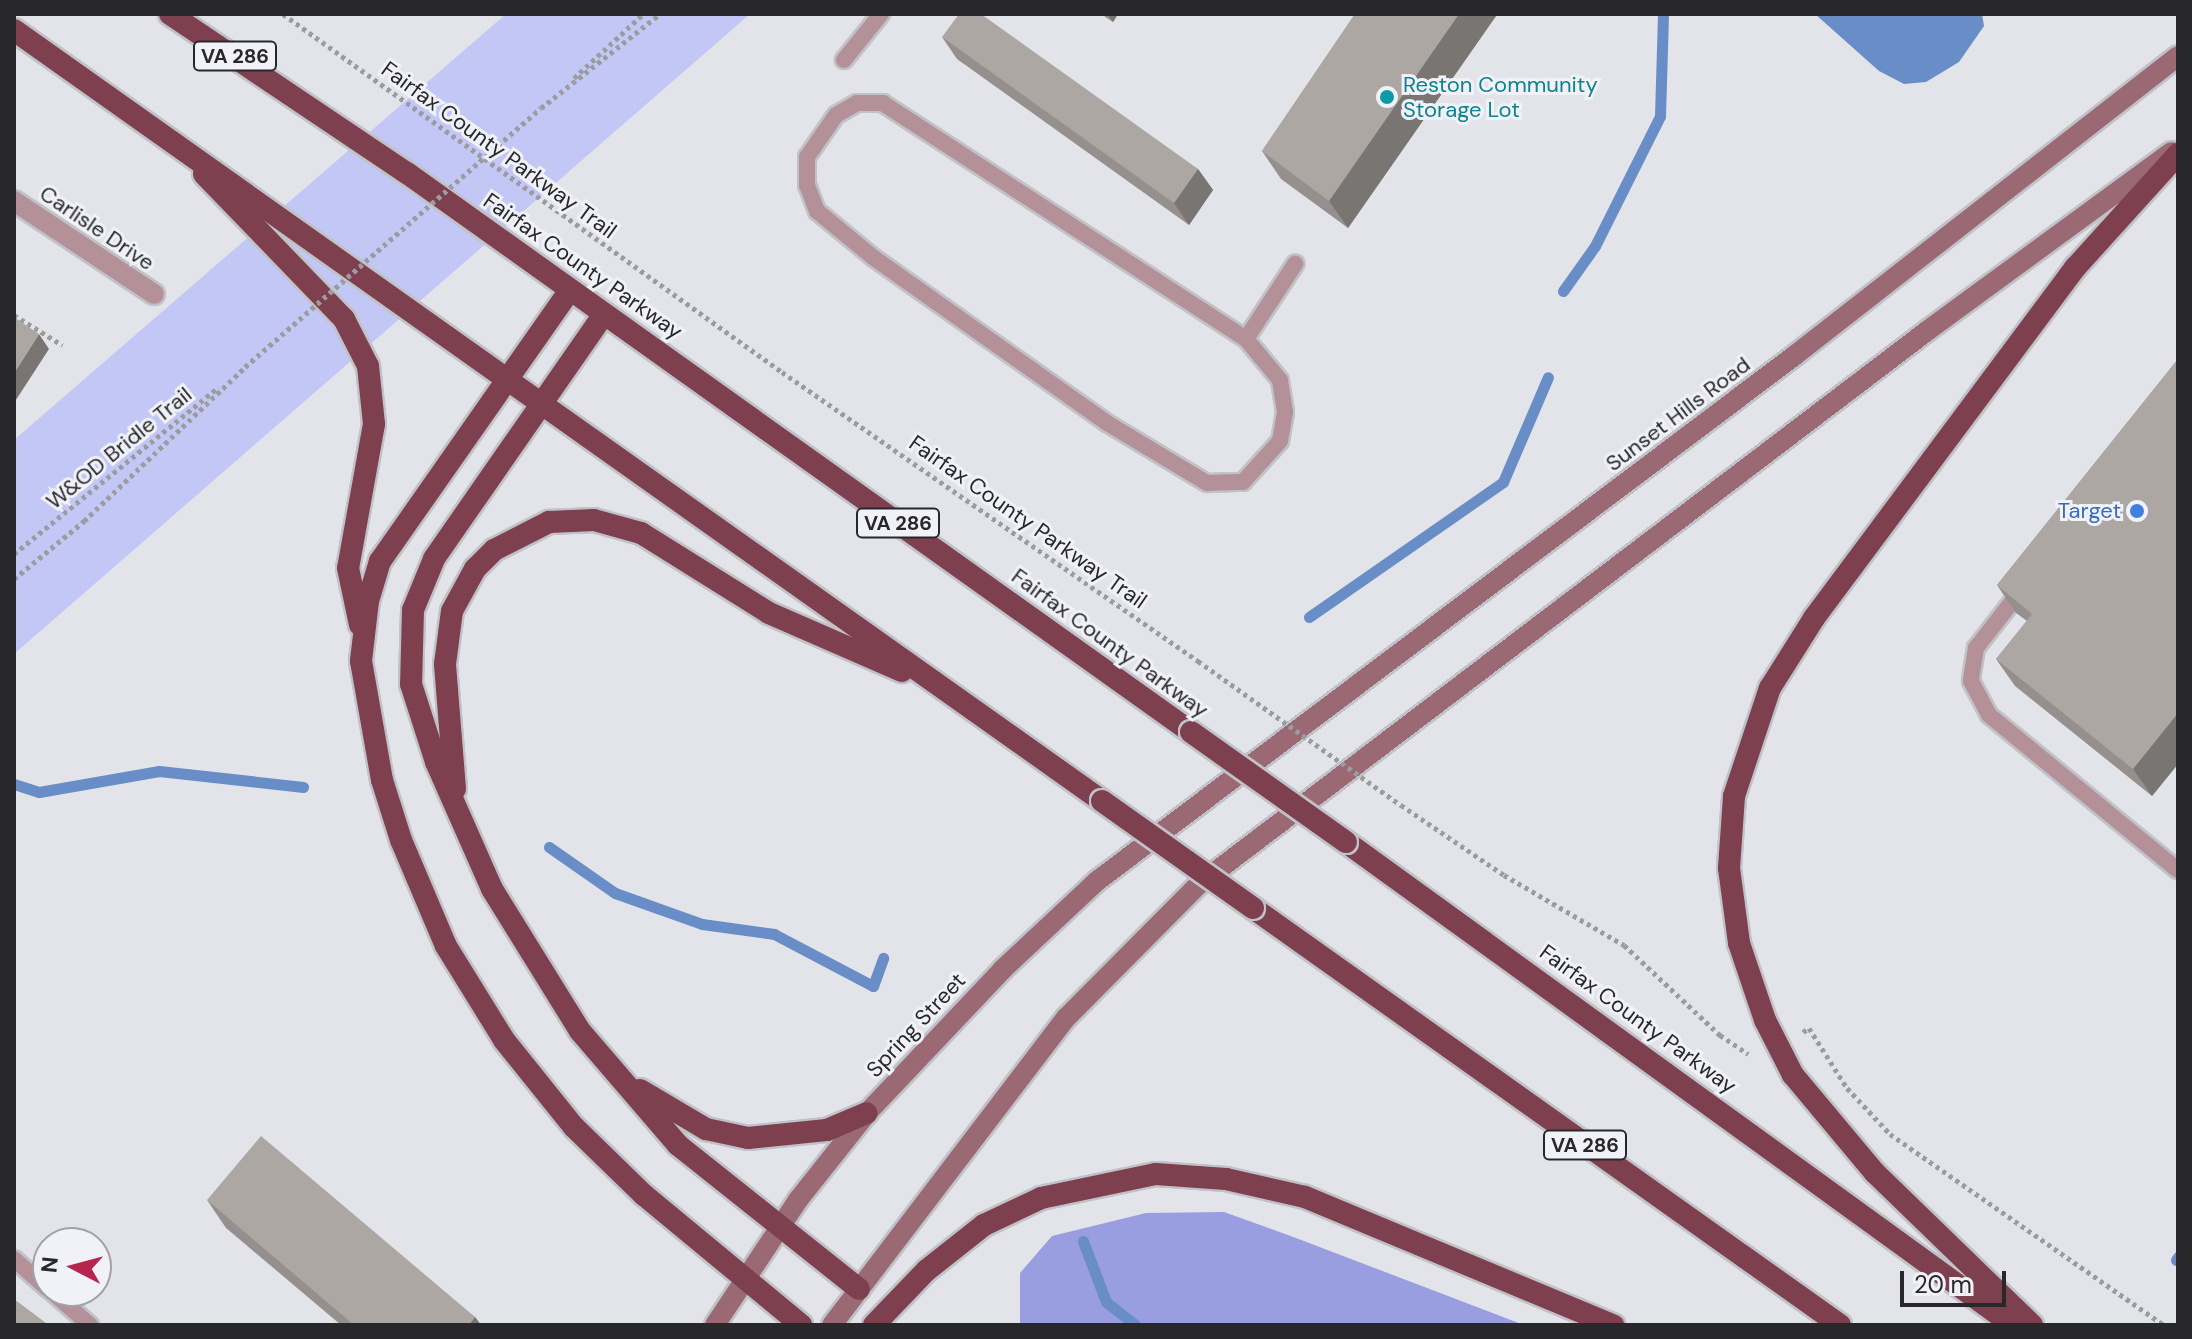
<!DOCTYPE html>
<html>
<head>
<meta charset="utf-8">
<style>
  body { margin:0 }
  #map { position:relative; width:2192px; height:1339px; overflow:hidden; background:#e3e4ea; font-family:"DM Sans",sans-serif }
  div>[style] { position:absolute }
  .green>* { inset:0; background:#c2c7f6 }
  .forest>* { inset:0; background:#989ee0 }
  .water>* { inset:0; background:#698dc6 }
  .stream>* { height:11px; margin:-5.5px; padding:0 5.5px; transform-origin:5.5px; border-radius:5.5px; background:#698dc6 }
  .path>* { height:5px; margin-top:-2.5px; transform-origin:0; background:repeating-linear-gradient(90deg,#9b9ca0 0 4px,transparent 0 8px) }
  .roads { filter:drop-shadow(2px 0 #c1c2c7) drop-shadow(-2px 0 #c1c2c7) drop-shadow(0 2px #c1c2c7) drop-shadow(0 -2px #c1c2c7) }
  .service>* { height:16px; margin:-8px; padding:0 8px; transform-origin:8px; border-radius:8px; background:#b49198 }
  .minor>* { height:20px; margin:-10px; padding:0 10px; transform-origin:10px; border-radius:10px; background:#b49198 }
  .secondary>* { height:20px; margin:-10px; padding:0 10px; transform-origin:10px; border-radius:10px; background:#9a6973 }
  .trunk>* { height:22px; margin:-11px; padding:0 11px; transform-origin:11px; border-radius:11px; background:#7e3f4e }
  .path-bridge>* { height:5px; margin-top:-2.5px; transform-origin:0; background:repeating-linear-gradient(90deg,#9b9ca0 0 4px,transparent 0 8px) }
  .bridges { filter:drop-shadow(2px 0 #c1c2c7) drop-shadow(-2px 0 #c1c2c7) drop-shadow(0 2px #c1c2c7) drop-shadow(0 -2px #c1c2c7) }
  .trunk-bridge>* { height:22px; margin:-11px; padding:0 11px; transform-origin:11px; border-radius:11px; background:#7e3f4e }
  .wall>* { inset:0; background:#95908d }
  .shaded-wall>* { inset:0; background:#797573 }
  .building>* { inset:0; background:#ada7a4 }
  .dots>* { width:22px; height:22px; translate:-50% -50%; box-sizing:border-box; border:4px solid #f1f2f8; border-radius:50% }
  span { translate:-50% -50%; white-space:nowrap; text-align:center; line-height:1.15; -webkit-text-stroke:6px #f1f2f8; paint-order:stroke }
  .shield-label span { padding:2px 6px; background:#f1f2f8; border:2px solid; border-radius:6px; -webkit-text-stroke-width:0 }
  .shield-label { font-size:20px; color:#28282a; font-weight:700 }
  .culture-label { font-size:22px; color:#0d838f }
  .left { translate:0 -50%; text-align:left }
  .street-label { font-size:22px; color:#28282a }
  .shop-label { font-size:22px; color:#366cbe }
  .right { translate:-100% -50%; text-align:right }
  .frame { position:absolute; inset:0; border:16px solid #28282a; pointer-events:none }
  .north { position:absolute; left:32px; top:1227px; width:80px; height:80px; box-sizing:border-box; background:#f1f2f8; border:2px solid #a1a1a6; border-radius:50%; rotate:276deg; font-size:22px; font-weight:700; line-height:32px; text-align:center; color:#28282a }
  .north::after { content:''; display:block; margin:auto; width:28px; height:36px; background:#b5254e; clip-path:polygon(50% 0,100% 100%,50% 72%,0 100%) }
  .scale { position:absolute; left:1900px; top:1271px; width:106px; height:36px; box-sizing:border-box; border:4px solid #28282a; border-top:0; padding-left:10px; font-size:24px; line-height:28px; white-space:nowrap; color:#28282a; -webkit-text-stroke:6px #f1f2f8; paint-order:stroke }
</style>
</head>
<body>
<div id="map">
  <div class="green">
    <div style="clip-path:polygon(506px 14px,750px 14px,14px 654px,14px 440px)"></div>
  </div>
  <div class="forest">
    <div style="clip-path:polygon(1224px 1212px,1296px 1238px,1524px 1325px,1020px 1325px,1020px 1273px,1052px 1236px,1146px 1213px)"></div>
  </div>
  <div class="water">
    <div style="clip-path:polygon(1815px 14px,1982px 14px,1984px 26px,1959px 62px,1926px 82px,1904px 84px,1879px 71px)"></div>
  </div>
  <div class="stream">
    <div style="left:1563px;top:291px;width:55px;rotate:-54.6deg"></div>
    <div style="left:1595px;top:246px;width:145px;rotate:-63.4deg"></div>
    <div style="left:1660px;top:116px;width:102px;rotate:-88.3deg"></div>
    <div style="left:1309px;top:617px;width:236px;rotate:-34.8deg"></div>
    <div style="left:1503px;top:482px;width:114px;rotate:-66.8deg"></div>
    <div style="left:14px;top:784px;width:26px;rotate:18deg"></div>
    <div style="left:39px;top:792px;width:122px;rotate:-9.9deg"></div>
    <div style="left:159px;top:771px;width:145px;rotate:6.3deg"></div>
    <div style="left:549px;top:847px;width:80px;rotate:34.9deg"></div>
    <div style="left:615px;top:893px;width:92px;rotate:19.6deg"></div>
    <div style="left:702px;top:924px;width:73px;rotate:7.9deg"></div>
    <div style="left:774px;top:934px;width:112px;rotate:27.7deg"></div>
    <div style="left:873px;top:986px;width:30px;rotate:-70deg"></div>
    <div style="left:1083px;top:1241px;width:65px;rotate:69.3deg"></div>
    <div style="left:1106px;top:1302px;width:37px;rotate:38deg"></div>
    <div style="left:2176px;top:1260px;width:4px;rotate:-56deg"></div>
  </div>
  <div class="path">
    <div style="left:283px;top:14px;width:614px;rotate:35.66deg"></div>
    <div style="left:782px;top:372px;width:507px;rotate:34.79deg"></div>
    <div style="left:574px;top:78px;width:94px;rotate:-42.8deg"></div>
    <div style="left:541px;top:108px;width:152px;rotate:-38.3deg"></div>
    <div style="left:14px;top:315px;width:57px;rotate:32deg"></div>
    <div style="left:14px;top:554px;width:264px;rotate:-39.2deg"></div>
    <div style="left:14px;top:579px;width:91px;rotate:-39.6deg"></div>
    <div style="left:84px;top:521px;width:223px;rotate:-43.7deg"></div>
    <div style="left:1401px;top:805px;width:125px;rotate:34.2deg"></div>
    <div style="left:1504px;top:875px;width:139px;rotate:30.3deg"></div>
    <div style="left:1624px;top:945px;width:132px;rotate:43.2deg"></div>
    <div style="left:1720px;top:1035px;width:34px;rotate:34deg"></div>
    <div style="left:1803px;top:1032px;width:7px;rotate:-34deg"></div>
    <div style="left:1809px;top:1028px;width:71px;rotate:57.7deg"></div>
    <div style="left:1847px;top:1088px;width:63px;rotate:46.9deg"></div>
    <div style="left:1890px;top:1134px;width:334px;rotate:34.9deg"></div>
  </div>
  <div class="roads">
    <div class="service">
      <div style="left:844px;top:60px;width:59px;rotate:-51.2deg"></div>
      <div style="left:1246px;top:339px;width:433px;rotate:-147deg"></div>
      <div style="left:883px;top:103px;width:26px;rotate:180deg"></div>
      <div style="left:857px;top:103px;width:24px;rotate:150deg"></div>
      <div style="left:836px;top:115px;width:51px;rotate:124.6deg"></div>
      <div style="left:807px;top:157px;width:28px;rotate:90deg"></div>
      <div style="left:807px;top:185px;width:28px;rotate:69deg"></div>
      <div style="left:817px;top:211px;width:74px;rotate:39.5deg"></div>
      <div style="left:874px;top:258px;width:286px;rotate:35.3deg"></div>
      <div style="left:1107px;top:423px;width:117px;rotate:31deg"></div>
      <div style="left:1207px;top:483px;width:36px;rotate:-2deg"></div>
      <div style="left:1243px;top:482px;width:55px;rotate:-47.9deg"></div>
      <div style="left:1280px;top:441px;width:29px;rotate:-80deg"></div>
      <div style="left:1285px;top:412px;width:32px;rotate:-99deg"></div>
      <div style="left:1280px;top:380px;width:53px;rotate:-129.7deg"></div>
      <div style="left:1246px;top:339px;width:90px;rotate:-56.8deg"></div>
      <div style="left:2022px;top:589px;width:75px;rotate:127.9deg"></div>
      <div style="left:1976px;top:648px;width:33px;rotate:99deg"></div>
      <div style="left:1971px;top:681px;width:38px;rotate:62deg"></div>
      <div style="left:1989px;top:715px;width:244px;rotate:39.4deg"></div>
      <div style="left:14px;top:1259px;width:45px;rotate:41.4deg"></div>
      <div style="left:51px;top:1291px;width:52px;rotate:41.1deg"></div>
    </div>
    <div class="minor">
      <div style="left:14px;top:201px;width:168px;rotate:33.6deg"></div>
    </div>
    <div class="secondary">
      <div style="left:715px;top:1325px;width:150px;rotate:-56.4deg"></div>
      <div style="left:798px;top:1200px;width:111px;rotate:-51.6deg"></div>
      <div style="left:867px;top:1113px;width:198px;rotate:-46.6deg"></div>
      <div style="left:1003px;top:969px;width:129px;rotate:-43.1deg"></div>
      <div style="left:1097px;top:881px;width:873px;rotate:-36.99deg"></div>
      <div style="left:1794px;top:356px;width:487px;rotate:-38deg"></div>
      <div style="left:832px;top:1325px;width:387px;rotate:-52.7deg"></div>
      <div style="left:1067px;top:1017px;width:186px;rotate:-45.2deg"></div>
      <div style="left:1198px;top:885px;width:916px;rotate:-37.23deg"></div>
      <div style="left:1927px;top:331px;width:303px;rotate:-36.2deg"></div>
    </div>
    <div class="trunk">
      <div style="left:170px;top:14px;width:285px;rotate:33.9deg"></div>
      <div style="left:407px;top:173px;width:963px;rotate:35.49deg"></div>
      <div style="left:14px;top:30px;width:1333px;rotate:35.32deg"></div>
      <div style="left:204px;top:174px;width:202px;rotate:46deg"></div>
      <div style="left:344px;top:319px;width:53px;rotate:62.9deg"></div>
      <div style="left:368px;top:366px;width:58px;rotate:84.1deg"></div>
      <div style="left:374px;top:424px;width:146px;rotate:100.2deg"></div>
      <div style="left:348px;top:568px;width:58px;rotate:78.1deg"></div>
      <div style="left:570px;top:290px;width:331px;rotate:125deg"></div>
      <div style="left:380px;top:561px;width:42px;rotate:106.7deg"></div>
      <div style="left:368px;top:601px;width:60px;rotate:96.7deg"></div>
      <div style="left:361px;top:661px;width:121px;rotate:80deg"></div>
      <div style="left:382px;top:780px;width:63px;rotate:72.4deg"></div>
      <div style="left:401px;top:840px;width:115px;rotate:67deg"></div>
      <div style="left:446px;top:946px;width:110px;rotate:58.3deg"></div>
      <div style="left:504px;top:1040px;width:112px;rotate:51.2deg"></div>
      <div style="left:574px;top:1127px;width:98px;rotate:44.2deg"></div>
      <div style="left:644px;top:1195px;width:204px;rotate:39.6deg"></div>
      <div style="left:604px;top:314px;width:298px;rotate:124.8deg"></div>
      <div style="left:434px;top:559px;width:55px;rotate:112.4deg"></div>
      <div style="left:413px;top:610px;width:74px;rotate:91.5deg"></div>
      <div style="left:411px;top:684px;width:82px;rotate:72.2deg"></div>
      <div style="left:436px;top:762px;width:139px;rotate:66.2deg"></div>
      <div style="left:492px;top:889px;width:167px;rotate:58.2deg"></div>
      <div style="left:580px;top:1031px;width:150px;rotate:49.3deg"></div>
      <div style="left:678px;top:1145px;width:231px;rotate:38.5deg"></div>
      <div style="left:455px;top:789px;width:125px;rotate:-94.6deg"></div>
      <div style="left:445px;top:664px;width:53px;rotate:-82.5deg"></div>
      <div style="left:452px;top:611px;width:48px;rotate:-61.3deg"></div>
      <div style="left:475px;top:569px;width:27px;rotate:-45deg"></div>
      <div style="left:494px;top:550px;width:62px;rotate:-27deg"></div>
      <div style="left:549px;top:522px;width:45px;rotate:-2.5deg"></div>
      <div style="left:594px;top:520px;width:49px;rotate:15.5deg"></div>
      <div style="left:641px;top:533px;width:151px;rotate:32deg"></div>
      <div style="left:769px;top:613px;width:145px;rotate:23.6deg"></div>
      <div style="left:1346px;top:842px;width:824px;rotate:35.91deg"></div>
      <div style="left:1253px;top:908px;width:720px;rotate:35.39deg"></div>
      <div style="left:640px;top:1090px;width:77px;rotate:30.6deg"></div>
      <div style="left:706px;top:1129px;width:43px;rotate:12.1deg"></div>
      <div style="left:748px;top:1138px;width:79px;rotate:-5.8deg"></div>
      <div style="left:827px;top:1130px;width:43px;rotate:-23deg"></div>
      <div style="left:874px;top:1325px;width:76px;rotate:-46.1deg"></div>
      <div style="left:927px;top:1270px;width:73px;rotate:-38.3deg"></div>
      <div style="left:984px;top:1225px;width:63px;rotate:-25.3deg"></div>
      <div style="left:1041px;top:1198px;width:117px;rotate:-11.8deg"></div>
      <div style="left:1156px;top:1174px;width:70px;rotate:4.1deg"></div>
      <div style="left:1226px;top:1179px;width:81px;rotate:12.8deg"></div>
      <div style="left:1305px;top:1197px;width:334px;rotate:22.6deg"></div>
      <div style="left:2032px;top:1325px;width:219px;rotate:-135.9deg"></div>
      <div style="left:1875px;top:1173px;width:128px;rotate:-129.9deg"></div>
      <div style="left:1793px;top:1075px;width:62px;rotate:-117deg"></div>
      <div style="left:1765px;top:1020px;width:81px;rotate:-108.7deg"></div>
      <div style="left:1739px;top:943px;width:76px;rotate:-97.6deg"></div>
      <div style="left:1729px;top:868px;width:72px;rotate:-86deg"></div>
      <div style="left:1734px;top:796px;width:114px;rotate:-71.6deg"></div>
      <div style="left:1770px;top:688px;width:83px;rotate:-57.8deg"></div>
      <div style="left:1814px;top:618px;width:437px;rotate:-53.3deg"></div>
      <div style="left:2075px;top:268px;width:154px;rotate:-47.9deg"></div>
    </div>
  </div>
  <div class="path-bridge">
    <div style="left:245px;top:367px;width:393px;rotate:-41.2deg"></div>
    <div style="left:1198px;top:661px;width:249px;rotate:35.4deg"></div>
  </div>
  <div class="bridges">
    <div class="trunk-bridge">
      <div style="left:1191px;top:732px;width:190px;rotate:35.4deg"></div>
      <div style="left:1102px;top:801px;width:185px;rotate:35.3deg"></div>
    </div>
  </div>
  <div class="wall">
    <div style="clip-path:polygon(1101px 14px,1118px 14px,1113px 22px)"></div>
    <div style="clip-path:polygon(1355px 14px,1494px 14px,1496px 16px,1348px 228px,1281px 179px,1262px 151px)"></div>
    <div style="clip-path:polygon(942px 37px,1198px 169px,1213px 190px,1189px 225px,957px 59px)"></div>
    <div style="clip-path:polygon(2178px 359px,2178px 764px,2152px 796px,2015px 686px,1996px 659px,2027px 621px,2016px 613px,1997px 585px)"></div>
    <div style="clip-path:polygon(207px 1200px,475px 1317px,481px 1325px,341px 1325px,226px 1228px)"></div>
  </div>
  <div class="shaded-wall">
    <div style="clip-path:polygon(1107px 14px,1118px 14px,1113px 22px)"></div>
    <div style="clip-path:polygon(1459px 14px,1494px 14px,1496px 16px,1348px 228px,1329px 201px)"></div>
    <div style="clip-path:polygon(1198px 169px,1213px 190px,1189px 225px,1174px 203px)"></div>
    <div style="clip-path:polygon(39px 334px,49px 349px,14px 403px,14px 373px)"></div>
    <div style="clip-path:polygon(2178px 713px,2178px 764px,2152px 796px,2133px 769px)"></div>
    <div style="clip-path:polygon(475px 1317px,481px 1325px,469px 1325px)"></div>
  </div>
  <div class="building">
    <div style="clip-path:polygon(959px 14px,981px 14px,1198px 169px,1174px 203px,942px 37px)"></div>
    <div style="clip-path:polygon(1355px 14px,1459px 14px,1329px 201px,1262px 151px)"></div>
    <div style="clip-path:polygon(14px 317px,39px 334px,14px 373px)"></div>
    <div style="clip-path:polygon(2178px 359px,2178px 713px,2133px 769px,1996px 659px,2032px 614px,1997px 585px)"></div>
    <div style="clip-path:polygon(261px 1136px,475px 1317px,469px 1325px,354px 1325px,207px 1200px)"></div>
    <div style="clip-path:polygon(14px 1299px,46px 1323px,44px 1325px,14px 1325px)"></div>
  </div>
  <div class="dots">
    <div style="left:1387px;top:97px;background:#0f9aa8"></div>
    <div style="left:2137px;top:511px;background:#3f7fe0"></div>
  </div>
  <div class="shield-label">
    <span style="left:235px;top:56px">VA 286</span>
    <span style="left:898px;top:523px">VA 286</span>
    <span style="left:1585px;top:1145px">VA 286</span>
  </div>
  <div class="culture-label">
    <span class="left" style="left:1403px;top:97px">Reston Community<br>Storage Lot</span>
  </div>
  <div class="street-label">
    <span style="left:499px;top:150px;rotate:36deg">Fairfax County Parkway Trail</span>
    <span style="left:97px;top:228px;rotate:34deg">Carlisle Drive</span>
    <span style="left:583px;top:266px;rotate:35deg">Fairfax County Parkway</span>
    <span style="left:1678px;top:414px;rotate:-37deg">Sunset Hills Road</span>
    <span style="left:119px;top:448px;rotate:-39deg">W&amp;OD Bridle Trail</span>
    <span style="left:1028px;top:522px;rotate:35deg">Fairfax County Parkway Trail</span>
    <span style="left:1110px;top:643px;rotate:36deg">Fairfax County Parkway</span>
    <span style="left:1638px;top:1019px;rotate:36deg">Fairfax County Parkway</span>
    <span style="left:916px;top:1025px;rotate:-47deg">Spring Street</span>
  </div>
  <div class="shop-label">
    <span class="right" style="left:2121px;top:511px">Target</span>
  </div>
  <div class="frame"></div>
  <div class="north">N</div>
  <div class="scale">20 m</div>
</div>
</body>
</html>
